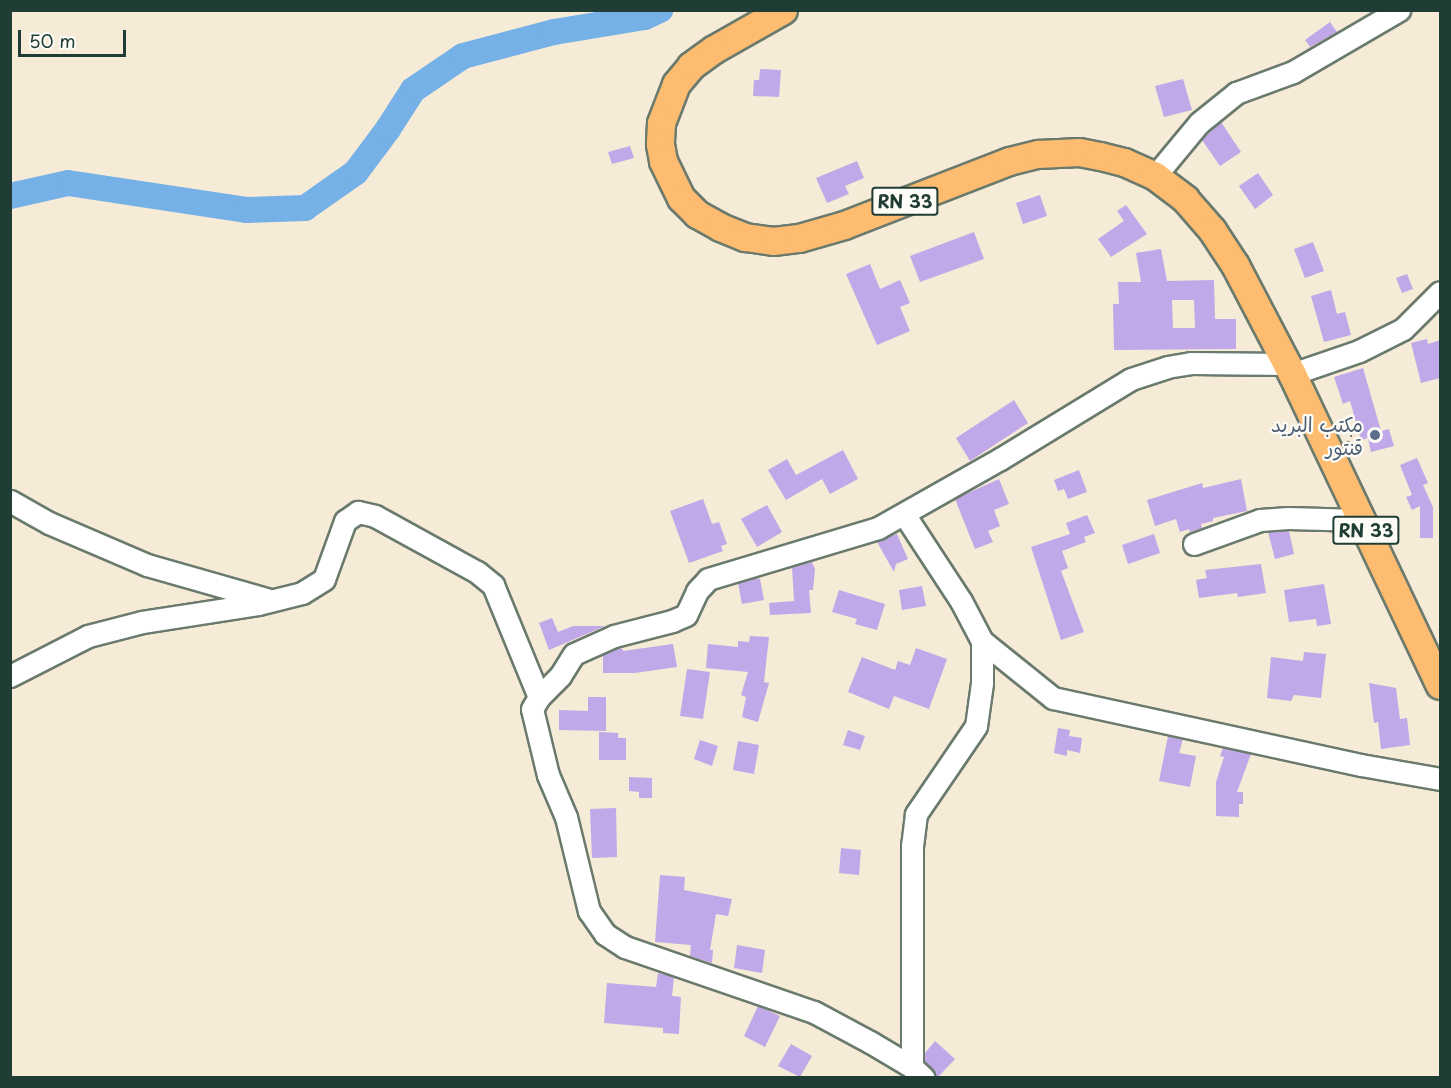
<!DOCTYPE html>
<html>
<head>
<meta charset="utf-8">
<style>
  body { margin:0 }
  #map { position:relative; width:1451px; height:1088px; overflow:hidden; background:#f6ebd7; font-family:"Playpen Sans","Playpen Sans Arabic",sans-serif }
  div>[style] { position:absolute }
  .river>* { height:26px; margin:-13px; padding:0 13px; transform-origin:13px; border-radius:13px; background:#75b1e7 }
  .building>* { inset:0; background:#c1a8e9 }
  .path>* { height:2px; margin-top:-1px; transform-origin:0; background:repeating-linear-gradient(90deg,#6a7a6d 0 1.5px,transparent 0 6px) }
  .roads { filter:drop-shadow(2px 0 #6a7a6d) drop-shadow(-2px 0 #6a7a6d) drop-shadow(0 2px #6a7a6d) drop-shadow(0 -2px #6a7a6d) }
  .minor>* { height:21px; margin:-10.5px; padding:0 10.5px; transform-origin:10.5px; border-radius:10.5px; background:#fff }
  .major>* { height:27px; margin:-13.5px; padding:0 13.5px; transform-origin:13.5px; border-radius:13.5px; background:#febc70 }
  .dots>* { width:16px; height:16px; translate:-50% -50%; box-sizing:border-box; border:3px solid #fdfcf7; border-radius:50% }
  span { translate:-50% -50%; white-space:nowrap; text-align:center; line-height:1.15; -webkit-text-stroke:4.5px #fdfcf7; paint-order:stroke }
  .shield-label span { padding:2px 4px; background:#fdfcf7; border:2px solid; border-radius:4px; -webkit-text-stroke-width:0 }
  .shield-label { font-size:18px; color:#1f3d34; font-weight:700 }
  .service-label { font-size:20px; color:#4e5e75 }
  .right { translate:-100% -50%; text-align:right }
  .frame { position:absolute; inset:0; border:12px solid #1f3d34; pointer-events:none }
  .scale { position:absolute; left:18px; top:30px; width:108px; height:27px; box-sizing:border-box; border:3px solid #1f3d34; border-top:0; padding-left:8px; font-size:18px; line-height:21px; white-space:nowrap; color:#1f3d34; -webkit-text-stroke:4px #fdfcf7; paint-order:stroke }
</style>
</head>
<body>
<div id="map">
  <div class="river">
    <div style="left:10px;top:196px;width:59px;rotate:-12.6deg"></div>
    <div style="left:68px;top:183px;width:180px;rotate:8.6deg"></div>
    <div style="left:246px;top:210px;width:59px;rotate:-1.9deg"></div>
    <div style="left:305px;top:208px;width:62px;rotate:-35.2deg"></div>
    <div style="left:356px;top:172px;width:54px;rotate:-53.3deg"></div>
    <div style="left:388px;top:129px;width:46px;rotate:-57.3deg"></div>
    <div style="left:413px;top:90px;width:60px;rotate:-34.2deg"></div>
    <div style="left:463px;top:56px;width:94px;rotate:-14.8deg"></div>
    <div style="left:554px;top:32px;width:92px;rotate:-9.4deg"></div>
    <div style="left:645px;top:17px;width:17px;rotate:-25deg"></div>
  </div>
  <div class="building">
    <div style="clip-path:polygon(1330px 22px,1337px 32px,1310px 47px,1305px 40px)"></div>
    <div style="clip-path:polygon(760px 69px,781px 70px,779px 97px,753px 96px,754px 80px,759px 80px)"></div>
    <div style="clip-path:polygon(1183px 79px,1192px 110px,1164px 117px,1155px 86px)"></div>
    <div style="clip-path:polygon(1221px 122px,1241px 152px,1220px 166px,1202px 140px)"></div>
    <div style="clip-path:polygon(630px 146px,634px 158px,612px 164px,608px 152px)"></div>
    <div style="clip-path:polygon(857px 161px,864px 178px,845px 186px,849px 194px,827px 203px,816px 178px)"></div>
    <div style="clip-path:polygon(1258px 173px,1273px 195px,1255px 209px,1239px 186px)"></div>
    <div style="clip-path:polygon(1040px 195px,1047px 216px,1023px 224px,1016px 203px)"></div>
    <div style="clip-path:polygon(1126px 205px,1147px 234px,1111px 257px,1098px 239px,1124px 221px,1117px 211px)"></div>
    <div style="clip-path:polygon(974px 232px,984px 259px,920px 282px,910px 256px)"></div>
    <div style="clip-path:polygon(1313px 242px,1324px 271px,1305px 278px,1294px 249px)"></div>
    <div style="clip-path:polygon(evenodd,1161px 249px,1167px 281px,1214px 280px,1215px 319px,1236px 319px,1236px 349px,1114px 350px,1113px 304px,1119px 304px,1118px 282px,1141px 282px,1136px 253px,1161px 249px,1172px 300px,1194px 300px,1195px 328px,1173px 328px,1172px 300px)"></div>
    <div style="clip-path:polygon(870px 264px,880px 289px,900px 280px,910px 303px,900px 307px,910px 331px,877px 345px,846px 274px)"></div>
    <div style="clip-path:polygon(1407px 274px,1413px 289px,1402px 293px,1396px 278px)"></div>
    <div style="clip-path:polygon(1331px 290px,1337px 314px,1345px 312px,1351px 335px,1324px 342px,1311px 296px)"></div>
    <div style="clip-path:polygon(1427px 339px,1428px 344px,1440px 340px,1440px 378px,1421px 383px,1411px 343px)"></div>
    <div style="clip-path:polygon(1363px 368px,1381px 431px,1389px 429px,1394px 446px,1371px 452px,1368px 438px,1361px 440px,1350px 401px,1343px 404px,1334px 377px)"></div>
    <div style="clip-path:polygon(1014px 400px,1028px 423px,970px 461px,956px 438px)"></div>
    <div style="clip-path:polygon(843px 450px,858px 479px,830px 494px,822px 479px,786px 500px,768px 470px,787px 459px,796px 475px)"></div>
    <div style="clip-path:polygon(1417px 458px,1428px 483px,1423px 485px,1433px 507px,1433px 538px,1420px 538px,1420px 506px,1412px 510px,1406px 497px,1412px 495px,1400px 465px)"></div>
    <div style="clip-path:polygon(1079px 470px,1087px 492px,1068px 499px,1064px 489px,1058px 491px,1054px 480px)"></div>
    <div style="clip-path:polygon(999px 479px,1009px 504px,994px 510px,1000px 526px,988px 531px,993px 542px,975px 549px,955px 499px)"></div>
    <div style="clip-path:polygon(1241px 479px,1247px 511px,1213px 518px,1213px 521px,1201px 524px,1202px 528px,1190px 532px,1189px 529px,1180px 532px,1176px 519px,1155px 526px,1147px 500px,1202px 483px,1203px 488px)"></div>
    <div style="clip-path:polygon(703px 499px,712px 524px,719px 522px,727px 544px,721px 546px,723px 551px,689px 563px,670px 511px)"></div>
    <div style="clip-path:polygon(767px 505px,782px 532px,757px 547px,741px 519px)"></div>
    <div style="clip-path:polygon(1087px 515px,1095px 533px,1084px 537px,1086px 542px,1062px 551px,1068px 568px,1061px 571px,1084px 632px,1061px 640px,1031px 547px,1070px 534px,1066px 523px)"></div>
    <div style="clip-path:polygon(1289px 531px,1294px 554px,1275px 559px,1268px 532px)"></div>
    <div style="clip-path:polygon(897px 534px,908px 559px,896px 564px,894px 572px,877px 542px)"></div>
    <div style="clip-path:polygon(1154px 534px,1160px 553px,1128px 564px,1122px 545px)"></div>
    <div style="clip-path:polygon(812px 562px,815px 569px,813px 590px,809px 590px,811px 613px,770px 615px,769px 603px,794px 601px,792px 568px)"></div>
    <div style="clip-path:polygon(1261px 564px,1266px 593px,1238px 597px,1237px 593px,1199px 598px,1196px 580px,1207px 578px,1205px 570px)"></div>
    <div style="clip-path:polygon(756px 578px,760px 579px,764px 600px,742px 604px,738px 583px)"></div>
    <div style="clip-path:polygon(1324px 584px,1331px 624px,1317px 626px,1316px 619px,1289px 622px,1284px 590px)"></div>
    <div style="clip-path:polygon(922px 586px,926px 606px,902px 610px,899px 590px)"></div>
    <div style="clip-path:polygon(839px 590px,885px 604px,877px 630px,855px 624px,857px 619px,832px 612px)"></div>
    <div style="clip-path:polygon(552px 618px,558px 632px,573px 626px,605px 626px,549px 650px,539px 623px)"></div>
    <div style="clip-path:polygon(750px 636px,769px 637px,764px 682px,769px 683px,758px 722px,742px 717px,746px 697px,741px 695px,748px 672px,706px 668px,708px 644px,738px 647px,738px 641px,749px 642px)"></div>
    <div style="clip-path:polygon(673px 644px,677px 667px,635px 673px,603px 673px,603px 655px,617px 648px,623px 649px,623px 651px)"></div>
    <div style="clip-path:polygon(916px 648px,947px 659px,929px 709px,894px 696px,889px 709px,848px 692px,862px 657px,895px 670px,898px 661px,910px 665px)"></div>
    <div style="clip-path:polygon(1304px 652px,1326px 654px,1321px 698px,1294px 695px,1291px 701px,1267px 698px,1271px 657px,1303px 661px)"></div>
    <div style="clip-path:polygon(687px 669px,710px 672px,703px 719px,680px 716px)"></div>
    <div style="clip-path:polygon(1369px 683px,1396px 688px,1400px 719px,1407px 718px,1410px 745px,1381px 749px,1378px 722px,1374px 723px)"></div>
    <div style="clip-path:polygon(588px 697px,606px 697px,606px 731px,559px 730px,559px 710px,588px 711px)"></div>
    <div style="clip-path:polygon(1058px 728px,1070px 730px,1069px 736px,1082px 738px,1080px 753px,1067px 750px,1067px 756px,1054px 753px)"></div>
    <div style="clip-path:polygon(848px 730px,865px 736px,860px 750px,843px 745px)"></div>
    <div style="clip-path:polygon(599px 732px,618px 733px,618px 738px,626px 738px,626px 760px,599px 760px)"></div>
    <div style="clip-path:polygon(1168px 736px,1183px 739px,1179px 753px,1196px 756px,1190px 787px,1159px 781px)"></div>
    <div style="clip-path:polygon(700px 740px,718px 746px,712px 766px,694px 759px)"></div>
    <div style="clip-path:polygon(738px 741px,759px 745px,754px 774px,733px 770px)"></div>
    <div style="clip-path:polygon(1223px 748px,1251px 754px,1237px 792px,1243px 792px,1243px 804px,1239px 804px,1239px 817px,1216px 816px,1216px 782px,1224px 757px,1220px 756px)"></div>
    <div style="clip-path:polygon(629px 777px,652px 778px,652px 798px,639px 798px,639px 792px,629px 791px)"></div>
    <div style="clip-path:polygon(616px 808px,617px 857px,592px 858px,590px 809px)"></div>
    <div style="clip-path:polygon(841px 848px,861px 850px,859px 875px,839px 873px)"></div>
    <div style="clip-path:polygon(660px 875px,685px 877px,684px 890px,732px 899px,728px 916px,716px 914px,710px 950px,713px 950px,712px 963px,690px 956px,691px 945px,655px 942px)"></div>
    <div style="clip-path:polygon(737px 945px,765px 950px,762px 973px,734px 968px)"></div>
    <div style="clip-path:polygon(658px 973px,674px 977px,672px 996px,681px 997px,679px 1034px,663px 1033px,663px 1028px,604px 1023px,607px 983px,656px 987px)"></div>
    <div style="clip-path:polygon(758px 1006px,780px 1016px,765px 1047px,744px 1036px)"></div>
    <div style="clip-path:polygon(935px 1041px,955px 1059px,938px 1077px,925px 1061px,925px 1053px)"></div>
    <div style="clip-path:polygon(791px 1044px,812px 1056px,800px 1077px,778px 1066px)"></div>
  </div>
  <div class="path">
    <div style="left:1348px;top:442px;width:17px;rotate:-62deg"></div>
  </div>
  <div class="roads">
    <div class="minor">
      <div style="left:1155px;top:176px;width:69px;rotate:-50.3deg"></div>
      <div style="left:1199px;top:123px;width:48px;rotate:-39deg"></div>
      <div style="left:1236px;top:93px;width:61px;rotate:-20.2deg"></div>
      <div style="left:1293px;top:72px;width:123px;rotate:-30.3deg"></div>
      <div style="left:1292px;top:374px;width:71px;rotate:-18.9deg"></div>
      <div style="left:1359px;top:351px;width:49px;rotate:-26.6deg"></div>
      <div style="left:1403px;top:329px;width:52px;rotate:-45deg"></div>
      <div style="left:10px;top:501px;width:45px;rotate:29.4deg"></div>
      <div style="left:49px;top:523px;width:107px;rotate:23.2deg"></div>
      <div style="left:147px;top:565px;width:124px;rotate:15.9deg"></div>
      <div style="left:904px;top:514px;width:104px;rotate:56.8deg"></div>
      <div style="left:961px;top:601px;width:45px;rotate:62.3deg"></div>
      <div style="left:982px;top:641px;width:42px;rotate:90deg"></div>
      <div style="left:982px;top:683px;width:43px;rotate:97.9deg"></div>
      <div style="left:976px;top:726px;width:107px;rotate:124.3deg"></div>
      <div style="left:916px;top:814px;width:31px;rotate:97deg"></div>
      <div style="left:912px;top:845px;width:222px;rotate:90deg"></div>
      <div style="left:1194px;top:544px;width:70px;rotate:-20deg"></div>
      <div style="left:1260px;top:520px;width:28px;rotate:-4deg"></div>
      <div style="left:1288px;top:518px;width:73px;rotate:1.6deg"></div>
      <div style="left:982px;top:641px;width:91px;rotate:38.8deg"></div>
      <div style="left:1053px;top:698px;width:315px;rotate:12.3deg"></div>
      <div style="left:1361px;top:765px;width:80px;rotate:10deg"></div>
      <div style="left:10px;top:676px;width:88px;rotate:-27.1deg"></div>
      <div style="left:88px;top:636px;width:56px;rotate:-14.5deg"></div>
      <div style="left:142px;top:622px;width:117px;rotate:-8.8deg"></div>
      <div style="left:258px;top:604px;width:45px;rotate:-14deg"></div>
      <div style="left:302px;top:593px;width:26px;rotate:-32deg"></div>
      <div style="left:324px;top:579px;width:62px;rotate:-70.1deg"></div>
      <div style="left:345px;top:521px;width:16px;rotate:-35deg"></div>
      <div style="left:358px;top:512px;width:17px;rotate:13deg"></div>
      <div style="left:375px;top:516px;width:116px;rotate:28.8deg"></div>
      <div style="left:477px;top:572px;width:21px;rotate:39deg"></div>
      <div style="left:493px;top:585px;width:121px;rotate:67.7deg"></div>
      <div style="left:539px;top:697px;width:14px;rotate:120deg"></div>
      <div style="left:532px;top:709px;width:68px;rotate:76.4deg"></div>
      <div style="left:548px;top:775px;width:46px;rotate:66.8deg"></div>
      <div style="left:566px;top:817px;width:97px;rotate:76.3deg"></div>
      <div style="left:589px;top:911px;width:28px;rotate:55deg"></div>
      <div style="left:605px;top:934px;width:24px;rotate:33deg"></div>
      <div style="left:625px;top:947px;width:200px;rotate:19deg"></div>
      <div style="left:814px;top:1012px;width:64px;rotate:28.2deg"></div>
      <div style="left:870px;top:1042px;width:49px;rotate:30.8deg"></div>
      <div style="left:912px;top:1067px;width:16px;rotate:43deg"></div>
      <div style="left:539px;top:697px;width:30px;rotate:-45deg"></div>
      <div style="left:560px;top:676px;width:26px;rotate:-58deg"></div>
      <div style="left:574px;top:654px;width:44px;rotate:-24.2deg"></div>
      <div style="left:614px;top:636px;width:60px;rotate:-14.5deg"></div>
      <div style="left:672px;top:621px;width:15px;rotate:-23deg"></div>
      <div style="left:686px;top:615px;width:26px;rotate:-65deg"></div>
      <div style="left:697px;top:591px;width:16px;rotate:-47deg"></div>
      <div style="left:708px;top:579px;width:177px;rotate:-16.7deg"></div>
      <div style="left:878px;top:528px;width:140px;rotate:-29.5deg"></div>
      <div style="left:1000px;top:459px;width:153px;rotate:-31.4deg"></div>
      <div style="left:1131px;top:379px;width:38px;rotate:-18deg"></div>
      <div style="left:1167px;top:367px;width:24px;rotate:-9deg"></div>
      <div style="left:1191px;top:363px;width:96px;rotate:0.6deg"></div>
    </div>
    <div class="major">
      <div style="left:783px;top:10px;width:79px;rotate:150.5deg"></div>
      <div style="left:714px;top:49px;width:29px;rotate:144deg"></div>
      <div style="left:691px;top:66px;width:23px;rotate:130deg"></div>
      <div style="left:676px;top:84px;width:42px;rotate:111deg"></div>
      <div style="left:661px;top:123px;width:21px;rotate:93deg"></div>
      <div style="left:660px;top:144px;width:17px;rotate:80deg"></div>
      <div style="left:663px;top:161px;width:41px;rotate:64.1deg"></div>
      <div style="left:681px;top:198px;width:23px;rotate:45deg"></div>
      <div style="left:697px;top:214px;width:26px;rotate:29deg"></div>
      <div style="left:720px;top:227px;width:27px;rotate:22deg"></div>
      <div style="left:745px;top:237px;width:28px;rotate:8deg"></div>
      <div style="left:773px;top:241px;width:26px;rotate:-7deg"></div>
      <div style="left:799px;top:238px;width:47px;rotate:-16.1deg"></div>
      <div style="left:844px;top:225px;width:177px;rotate:-21.2deg"></div>
      <div style="left:1009px;top:161px;width:30px;rotate:-14deg"></div>
      <div style="left:1038px;top:154px;width:41px;rotate:-2.8deg"></div>
      <div style="left:1079px;top:152px;width:21px;rotate:11deg"></div>
      <div style="left:1100px;top:156px;width:25px;rotate:14deg"></div>
      <div style="left:1124px;top:162px;width:34px;rotate:24deg"></div>
      <div style="left:1155px;top:176px;width:38px;rotate:37deg"></div>
      <div style="left:1185px;top:199px;width:41px;rotate:48.9deg"></div>
      <div style="left:1212px;top:230px;width:42px;rotate:56.7deg"></div>
      <div style="left:1235px;top:265px;width:123px;rotate:62.4deg"></div>
      <div style="left:1292px;top:374px;width:344px;rotate:64.6deg"></div>
    </div>
  </div>
  <div class="dots">
    <div style="left:1375px;top:435px;background:#5c6f8a"></div>
  </div>
  <div class="shield-label">
    <span style="left:905px;top:201px">RN 33</span>
    <span style="left:1366px;top:530px">RN 33</span>
  </div>
  <div class="service-label">
    <span class="right" style="left:1363px;top:436px">مكتب البريد<br>قنتور</span>
  </div>
  <div class="frame"></div>
  <div class="scale">50 m</div>
</div>
</body>
</html>
